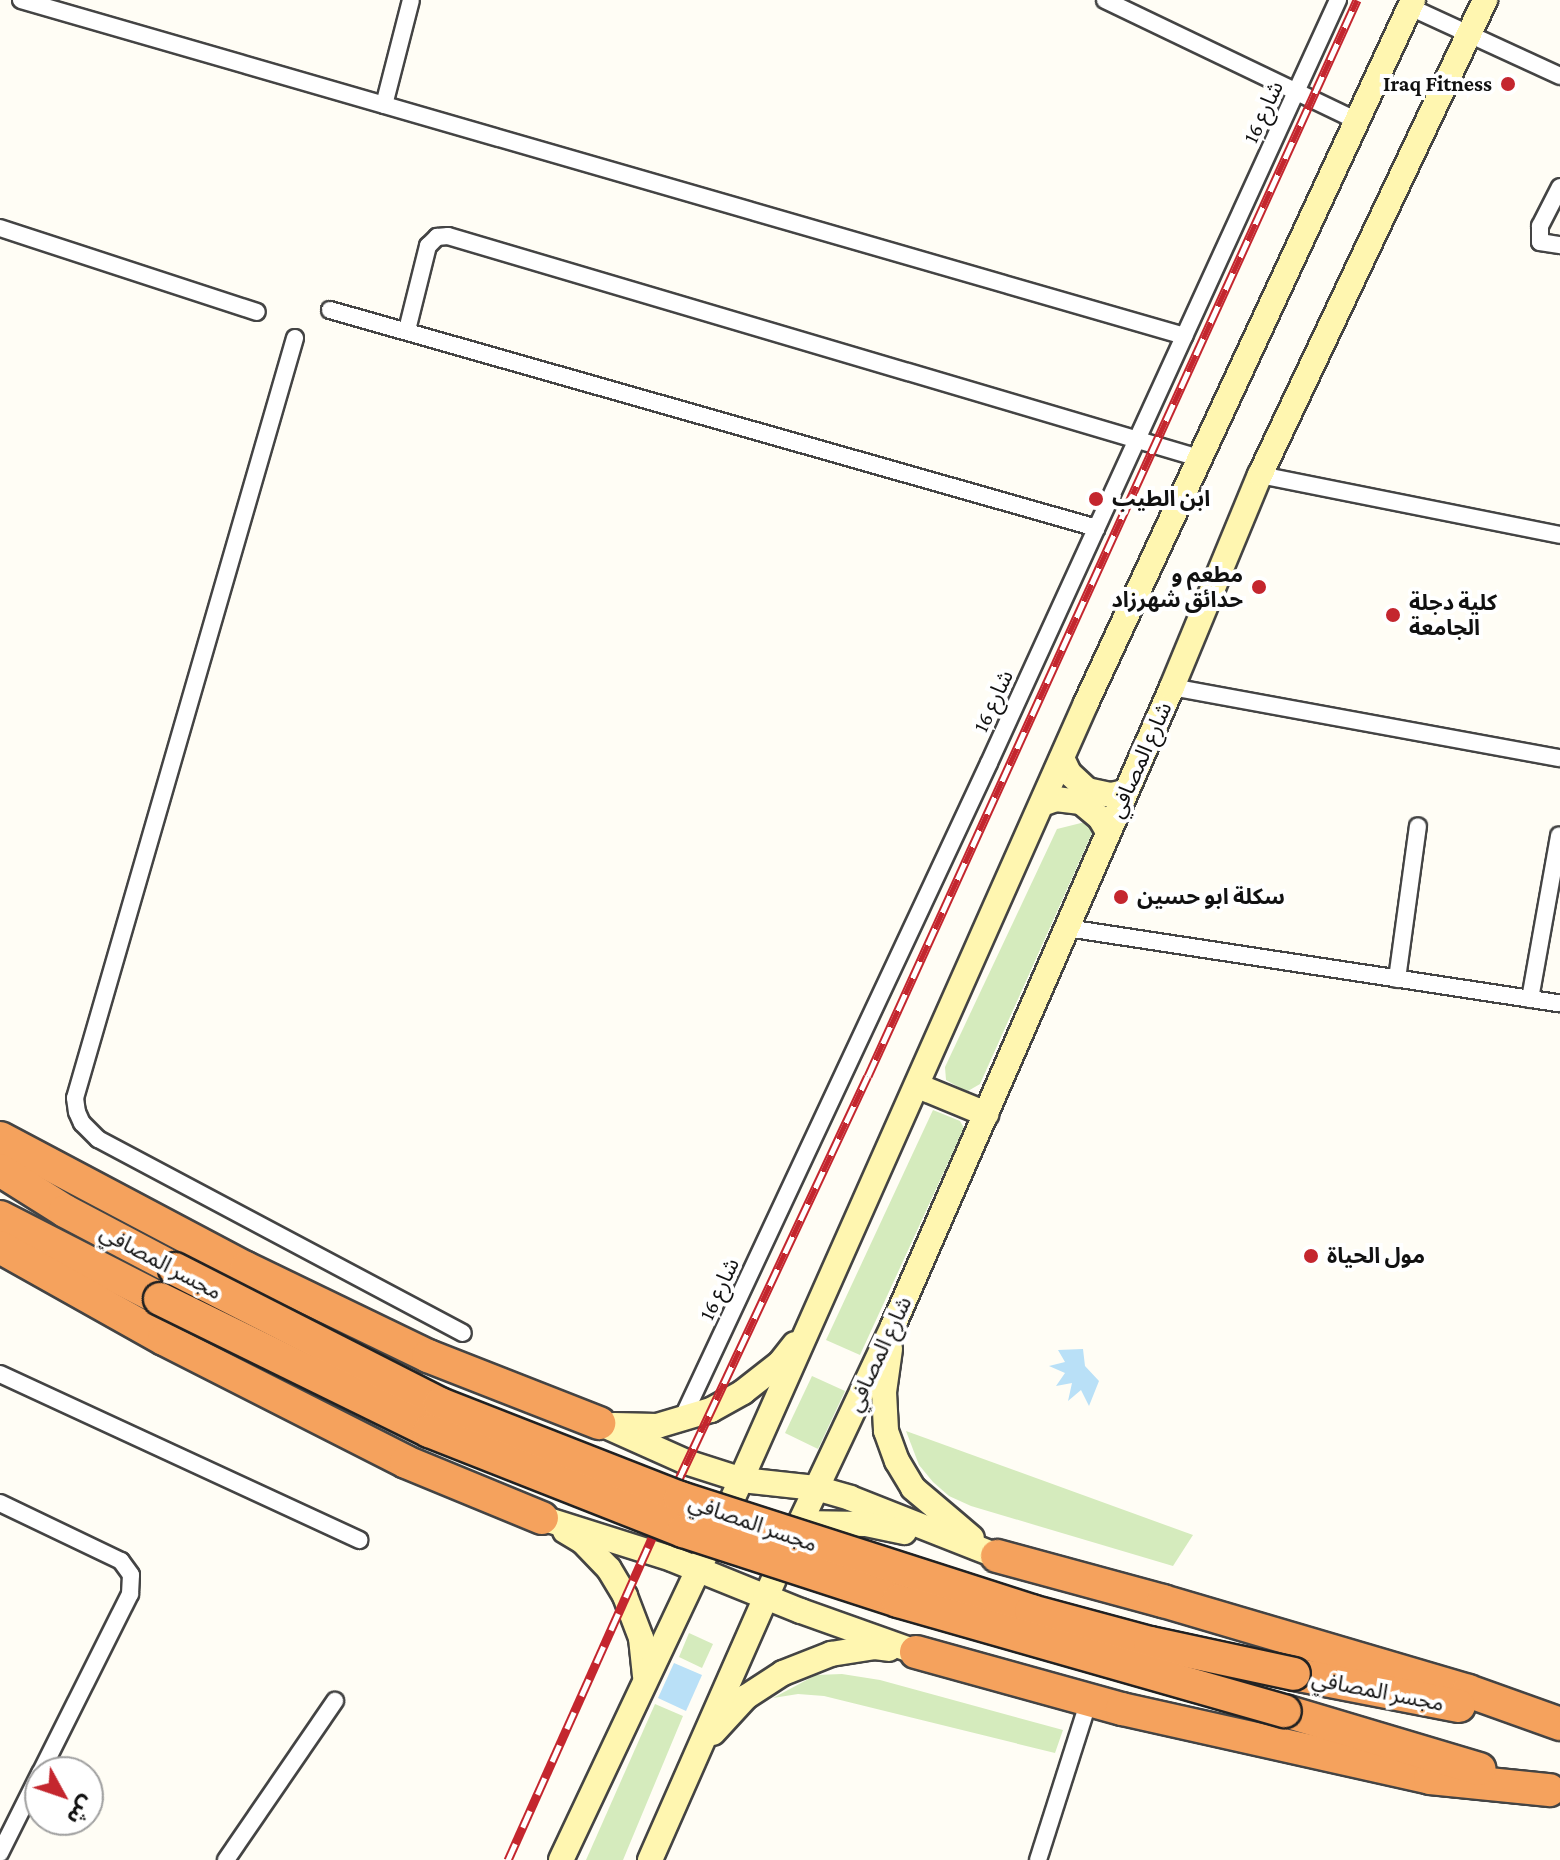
<!DOCTYPE html>
<html>
<head>
<meta charset="utf-8">
<style>
  body { margin:0 }
  #map { position:relative; width:1560px; height:1860px; overflow:hidden; background:#fffdf5; font-family:"Crimson Pro","Noto Sans Arabic",serif }
  div>[style] { position:absolute }
  .green>* { inset:0; background:#d5ebbd }
  .water>* { inset:0; background:#b9e0f7 }
  .roads { filter:drop-shadow(2px 0 #444) drop-shadow(-2px 0 #444) drop-shadow(0 2px #444) drop-shadow(0 -2px #444) }
  .street>* { height:16px; margin:-8px; padding:0 8px; transform-origin:8px; border-radius:8px; background:#fff }
  .secondary>* { height:24px; margin:-12px; padding:0 12px; transform-origin:12px; border-radius:12px; background:#fff6b0 }
  .highway>* { height:32px; margin:-16px; padding:0 16px; transform-origin:16px; border-radius:16px; background:#f5a25d }
  .rail>* { height:9px; margin-top:-4.5px; transform-origin:0; background:repeating-linear-gradient(90deg,#fff 0 18px,#c4262e 0 36px); box-sizing:border-box; border-block:2px solid #c4262e }
  .bridges { filter:drop-shadow(2px 0 #222) drop-shadow(-2px 0 #222) drop-shadow(0 2px #222) drop-shadow(0 -2px #222) }
  .highway-bridge>* { height:32px; margin:-16px; padding:0 16px; transform-origin:16px; border-radius:16px; background:#f5a25d }
  .dots>* { width:22px; height:22px; translate:-50% -50%; box-sizing:border-box; border:4px solid #fff; border-radius:50% }
  span { translate:-50% -50%; white-space:nowrap; text-align:center; line-height:1.15; -webkit-text-stroke:8px #fff; paint-order:stroke }
  .poi-label { font-size:22px; color:#111; font-weight:700 }
  .right { translate:-100% -50%; text-align:right }
  .left { translate:0 -50%; text-align:left }
  .street-label { font-size:22px; color:#111 }
  .north { position:absolute; left:24px; top:1756px; width:80px; height:80px; box-sizing:border-box; background:#fff; border:2px solid #a0a0a0; border-radius:50%; rotate:130deg; font-size:22px; font-weight:700; line-height:32px; text-align:center; color:#111 }
  .north::after { content:''; display:block; margin:auto; width:28px; height:36px; background:#c4262e; clip-path:polygon(50% 0,100% 100%,50% 72%,0 100%) }
</style>
</head>
<body>
<div id="map">
  <div class="green">
    <div style="clip-path:polygon(1085px 822px,1093px 831px,980px 1084px,968px 1091px,962px 1089px,946px 1080px,945px 1067px,1057px 829px)"></div>
    <div style="clip-path:polygon(933px 1110px,960px 1121px,964px 1128px,860px 1355px,826px 1340px)"></div>
    <div style="clip-path:polygon(812px 1376px,845px 1391px,818px 1449px,785px 1433px)"></div>
    <div style="clip-path:polygon(906px 1431px,1193px 1535px,1173px 1566px,971px 1506px,949px 1496px,933px 1482px,919px 1465px)"></div>
    <div style="clip-path:polygon(689px 1633px,713px 1644px,702px 1668px,679px 1657px)"></div>
    <div style="clip-path:polygon(842px 1674px,880px 1680px,1063px 1730px,1055px 1753px,824px 1696px,798px 1694px,773px 1698px,816px 1675px)"></div>
    <div style="clip-path:polygon(655px 1704px,683px 1716px,623px 1860px,586px 1860px)"></div>
  </div>
  <div class="water">
    <div style="clip-path:polygon(1083px 1349px,1085px 1366px,1099px 1381px,1089px 1406px,1081px 1390px,1068px 1401px,1072px 1383px,1056px 1386px,1065px 1373px,1049px 1366px,1065px 1362px,1058px 1350px)"></div>
    <div style="clip-path:polygon(674px 1663px,702px 1675px,686px 1711px,658px 1698px)"></div>
  </div>
  <div class="roads">
    <div class="street">
      <div style="left:21px;top:0;width:1211px;rotate:16.11deg"></div>
      <div style="left:1105px;top:0;width:280px;rotate:25.6deg"></div>
      <div style="left:1410px;top:7px;width:165px;rotate:24.7deg"></div>
      <div style="left:384px;top:105px;width:108px;rotate:-75.6deg"></div>
      <div style="left:1560px;top:187px;width:44px;rotate:117.1deg"></div>
      <div style="left:1540px;top:226px;width:16px;rotate:90deg"></div>
      <div style="left:1540px;top:242px;width:20px;rotate:9deg"></div>
      <div style="left:0;top:228px;width:270px;rotate:18.1deg"></div>
      <div style="left:330px;top:310px;width:797px;rotate:15.87deg"></div>
      <div style="left:407px;top:330px;width:87px;rotate:-76deg"></div>
      <div style="left:428px;top:246px;width:13px;rotate:-45deg"></div>
      <div style="left:437px;top:237px;width:11px;rotate:-5deg"></div>
      <div style="left:448px;top:236px;width:783px;rotate:16.47deg"></div>
      <div style="left:295px;top:338px;width:791px;rotate:106.14deg"></div>
      <div style="left:75px;top:1098px;width:14px;rotate:82deg"></div>
      <div style="left:77px;top:1112px;width:12px;rotate:66deg"></div>
      <div style="left:82px;top:1123px;width:23px;rotate:45deg"></div>
      <div style="left:98px;top:1139px;width:413px;rotate:28deg"></div>
      <div style="left:1260px;top:475px;width:306px;rotate:11.3deg"></div>
      <div style="left:1172px;top:687px;width:394px;rotate:10.4deg"></div>
      <div style="left:1067px;top:928px;width:499px;rotate:8.7deg"></div>
      <div style="left:1397px;top:979px;width:154px;rotate:-82.2deg"></div>
      <div style="left:1530px;top:999px;width:166px;rotate:-79.9deg"></div>
      <div style="left:0;top:1374px;width:396px;rotate:24.8deg"></div>
      <div style="left:682px;top:1419px;width:724px;rotate:-64.92deg"></div>
      <div style="left:989px;top:763px;width:839px;rotate:-65.42deg"></div>
      <div style="left:0;top:1503px;width:134px;rotate:25.6deg"></div>
      <div style="left:121px;top:1561px;width:17px;rotate:54deg"></div>
      <div style="left:131px;top:1575px;width:19px;rotate:93deg"></div>
      <div style="left:130px;top:1594px;width:199px;rotate:116.6deg"></div>
      <div style="left:0;top:1853px;width:89px;rotate:-63.4deg"></div>
      <div style="left:226px;top:1860px;width:193px;rotate:-55.6deg"></div>
      <div style="left:1038px;top:1860px;width:168px;rotate:-72.3deg"></div>
    </div>
    <div class="secondary">
      <div style="left:1062px;top:758px;width:17px;rotate:65deg"></div>
      <div style="left:1069px;top:773px;width:25px;rotate:43deg"></div>
      <div style="left:1087px;top:790px;width:25px;rotate:12deg"></div>
      <div style="left:1111px;top:795px;width:14px;rotate:-12deg"></div>
      <div style="left:1042px;top:804px;width:15px;rotate:-20deg"></div>
      <div style="left:1056px;top:799px;width:25px;rotate:7deg"></div>
      <div style="left:1081px;top:802px;width:25px;rotate:40deg"></div>
      <div style="left:1100px;top:818px;width:16px;rotate:60deg"></div>
      <div style="left:918px;top:1086px;width:74px;rotate:22.4deg"></div>
      <div style="left:890px;top:1349px;width:43px;rotate:97.9deg"></div>
      <div style="left:884px;top:1392px;width:39px;rotate:87deg"></div>
      <div style="left:886px;top:1431px;width:32px;rotate:70deg"></div>
      <div style="left:897px;top:1461px;width:31px;rotate:59deg"></div>
      <div style="left:913px;top:1488px;width:77px;rotate:40.3deg"></div>
      <div style="left:599px;top:1423px;width:95px;rotate:24.1deg"></div>
      <div style="left:686px;top:1462px;width:59px;rotate:17.8deg"></div>
      <div style="left:742px;top:1480px;width:74px;rotate:6.2deg"></div>
      <div style="left:816px;top:1488px;width:35px;rotate:16deg"></div>
      <div style="left:850px;top:1498px;width:158px;rotate:21.5deg"></div>
      <div style="left:614px;top:1425px;width:43px;rotate:1.3deg"></div>
      <div style="left:657px;top:1426px;width:56px;rotate:-16.5deg"></div>
      <div style="left:711px;top:1410px;width:37px;rotate:-29deg"></div>
      <div style="left:743px;top:1392px;width:47px;rotate:-38.1deg"></div>
      <div style="left:780px;top:1363px;width:24px;rotate:-52deg"></div>
      <div style="left:732px;top:1500px;width:872px;rotate:-66.05deg"></div>
      <div style="left:1086px;top:703px;width:775px;rotate:-65.05deg"></div>
      <div style="left:542px;top:1518px;width:136px;rotate:17.5deg"></div>
      <div style="left:672px;top:1559px;width:139px;rotate:22deg"></div>
      <div style="left:801px;top:1611px;width:122px;rotate:19.6deg"></div>
      <div style="left:800px;top:1523px;width:218px;rotate:-64.7deg"></div>
      <div style="left:893px;top:1326px;width:697px;rotate:-66.41deg"></div>
      <div style="left:1172px;top:687px;width:230px;rotate:-67.5deg"></div>
      <div style="left:1260px;top:475px;width:526px;rotate:-64.65deg"></div>
      <div style="left:800px;top:1523px;width:66px;rotate:0.9deg"></div>
      <div style="left:866px;top:1524px;width:39px;rotate:12deg"></div>
      <div style="left:565px;top:1531px;width:21px;rotate:31deg"></div>
      <div style="left:583px;top:1542px;width:37px;rotate:46deg"></div>
      <div style="left:609px;top:1569px;width:31px;rotate:59deg"></div>
      <div style="left:625px;top:1596px;width:45px;rotate:69.1deg"></div>
      <div style="left:641px;top:1638px;width:38px;rotate:84deg"></div>
      <div style="left:713px;top:1733px;width:49px;rotate:-47.5deg"></div>
      <div style="left:746px;top:1697px;width:44px;rotate:-33deg"></div>
      <div style="left:783px;top:1673px;width:52px;rotate:-21.6deg"></div>
      <div style="left:831px;top:1654px;width:45px;rotate:-9deg"></div>
      <div style="left:875px;top:1647px;width:14px;rotate:8deg"></div>
      <div style="left:561px;top:1860px;width:336px;rotate:-64.7deg"></div>
      <div style="left:650px;top:1860px;width:307px;rotate:-66.2deg"></div>
    </div>
    <div class="highway">
      <div style="left:0;top:1138px;width:278px;rotate:27.9deg"></div>
      <div style="left:246px;top:1268px;width:202px;rotate:25.8deg"></div>
      <div style="left:428px;top:1356px;width:184px;rotate:21.4deg"></div>
      <div style="left:0;top:1170px;width:77px;rotate:32.2deg"></div>
      <div style="left:65px;top:1211px;width:124px;rotate:27.8deg"></div>
      <div style="left:0;top:1217px;width:180px;rotate:27.1deg"></div>
      <div style="left:0;top:1247px;width:188px;rotate:29.3deg"></div>
      <div style="left:164px;top:1339px;width:271px;rotate:26.9deg"></div>
      <div style="left:406px;top:1462px;width:147px;rotate:22.4deg"></div>
      <div style="left:997px;top:1556px;width:172px;rotate:15.2deg"></div>
      <div style="left:1163px;top:1601px;width:318px;rotate:16.4deg"></div>
      <div style="left:1468px;top:1691px;width:98px;rotate:19.7deg"></div>
      <div style="left:916px;top:1652px;width:214px;rotate:15.5deg"></div>
      <div style="left:1122px;top:1709px;width:316px;rotate:12.6deg"></div>
      <div style="left:1430px;top:1778px;width:120px;rotate:5.8deg"></div>
      <div style="left:1294px;top:1674px;width:168px;rotate:11deg"></div>
      <div style="left:1285px;top:1711px;width:203px;rotate:16.6deg"></div>
    </div>
  </div>
  <div class="rail">
    <div style="left:678px;top:1481px;width:447px;rotate:-64.9deg"></div>
    <div style="left:868px;top:1076px;width:1182px;rotate:-65.56deg"></div>
    <div style="left:508px;top:1860px;width:355px;rotate:-65.9deg"></div>
  </div>
  <div class="bridges">
    <div class="highway-bridge">
      <div style="left:175px;top:1269px;width:297px;rotate:27deg"></div>
      <div style="left:440px;top:1404px;width:258px;rotate:21.4deg"></div>
      <div style="left:680px;top:1498px;width:369px;rotate:17.8deg"></div>
      <div style="left:1031px;top:1611px;width:123px;rotate:15.1deg"></div>
      <div style="left:1150px;top:1643px;width:147px;rotate:12.1deg"></div>
      <div style="left:160px;top:1299px;width:300px;rotate:26.1deg"></div>
      <div style="left:429px;top:1431px;width:273px;rotate:21.5deg"></div>
      <div style="left:683px;top:1531px;width:226px;rotate:18deg"></div>
      <div style="left:898px;top:1601px;width:402px;rotate:15.9deg"></div>
    </div>
  </div>
  <div class="dots">
    <div style="left:1508px;top:84px;background:#c4262e"></div>
    <div style="left:1096px;top:499px;background:#c4262e"></div>
    <div style="left:1259px;top:587px;background:#c4262e"></div>
    <div style="left:1393px;top:615px;background:#c4262e"></div>
    <div style="left:1121px;top:897px;background:#c4262e"></div>
    <div style="left:1311px;top:1256px;background:#c4262e"></div>
  </div>
  <div class="poi-label">
    <span class="right" style="left:1492px;top:84px">Iraq Fitness</span>
    <span class="left" style="left:1112px;top:499px">ابن الطيب</span>
    <span class="right" style="left:1243px;top:587px">مطعم و<br>حدائق شهرزاد</span>
    <span class="left" style="left:1409px;top:615px">كلية دجلة<br>الجامعة</span>
    <span class="left" style="left:1137px;top:897px">سكلة ابو حسين</span>
    <span class="left" style="left:1327px;top:1256px">مول الحياة</span>
  </div>
  <div class="street-label">
    <span style="left:1263px;top:112px;rotate:-65deg">شارع 16</span>
    <span style="left:993px;top:701px;rotate:-65deg">شارع 16</span>
    <span style="left:1140px;top:760px;rotate:-66deg">شارع المصافي</span>
    <span style="left:161px;top:1262px;rotate:28deg">مجسر المصافي</span>
    <span style="left:719px;top:1289px;rotate:-65deg">شارع 16</span>
    <span style="left:879px;top:1354px;rotate:-65deg">شارع المصافي</span>
    <span style="left:753px;top:1523px;rotate:19deg">مجسر المصافي</span>
    <span style="left:1378px;top:1691px;rotate:11deg">مجسر المصافي</span>
  </div>
  <div class="north">ش</div>
</div>
</body>
</html>
